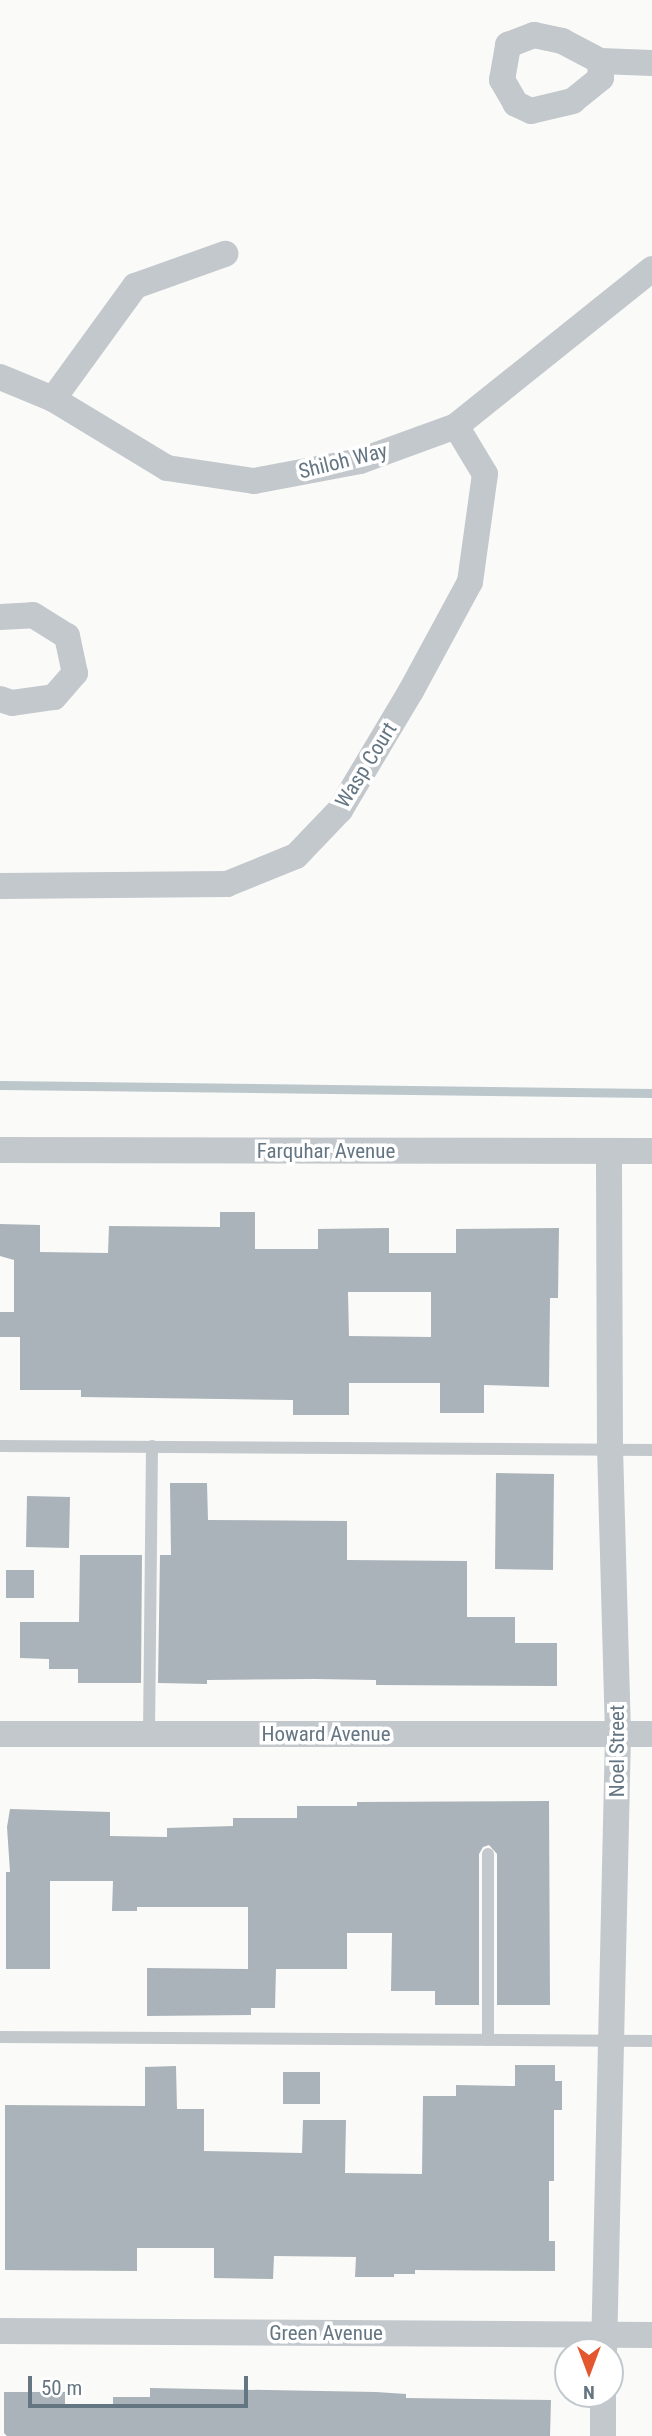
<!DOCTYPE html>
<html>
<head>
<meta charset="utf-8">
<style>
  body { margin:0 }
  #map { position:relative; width:652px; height:2436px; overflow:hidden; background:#fafaf8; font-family:"Roboto Condensed",sans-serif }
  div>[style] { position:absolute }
  .stream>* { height:9px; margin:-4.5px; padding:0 4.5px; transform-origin:4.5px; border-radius:4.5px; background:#bbc7cb }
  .building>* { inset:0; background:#aab3b9 }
  .service>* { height:12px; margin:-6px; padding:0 6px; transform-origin:6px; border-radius:6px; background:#c3c8cc }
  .minor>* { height:26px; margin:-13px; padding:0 13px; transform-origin:13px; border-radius:13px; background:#c3c8cc }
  span { translate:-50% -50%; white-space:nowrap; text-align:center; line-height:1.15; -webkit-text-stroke:7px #fff; paint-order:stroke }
  .street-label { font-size:21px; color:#657683 }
  .north { position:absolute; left:554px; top:2338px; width:70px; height:70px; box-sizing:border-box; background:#fff; border:2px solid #c1c8cd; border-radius:50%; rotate:180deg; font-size:19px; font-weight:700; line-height:28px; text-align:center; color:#657683 }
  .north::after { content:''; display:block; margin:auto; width:24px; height:32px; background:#e4572e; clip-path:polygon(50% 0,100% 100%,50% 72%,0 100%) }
  .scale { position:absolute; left:28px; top:2376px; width:220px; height:32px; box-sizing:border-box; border:4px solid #657683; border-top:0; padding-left:9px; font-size:21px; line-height:24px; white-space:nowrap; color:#657683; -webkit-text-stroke:5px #fff; paint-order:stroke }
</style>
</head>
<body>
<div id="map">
  <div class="stream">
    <div style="left:0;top:1085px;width:652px;rotate:0.7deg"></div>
  </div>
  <div class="building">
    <div style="clip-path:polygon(evenodd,220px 1212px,255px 1212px,255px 1249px,318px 1249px,318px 1229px,389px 1228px,389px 1253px,456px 1253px,456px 1229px,559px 1228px,558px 1298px,550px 1298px,549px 1387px,484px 1385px,484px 1413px,440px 1413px,440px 1383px,349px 1383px,349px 1415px,293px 1415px,293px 1400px,81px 1397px,81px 1390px,20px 1390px,20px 1337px,0 1337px,0 1312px,14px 1312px,14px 1260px,0 1256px,0 1224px,40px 1225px,40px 1252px,108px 1253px,109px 1226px,220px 1227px,220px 1212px,348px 1292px,431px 1292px,431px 1337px,349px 1336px,348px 1292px)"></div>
    <div style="clip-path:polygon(496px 1473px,554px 1474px,553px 1570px,495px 1569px)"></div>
    <div style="clip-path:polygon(170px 1483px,207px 1483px,208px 1520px,347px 1521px,347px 1560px,467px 1561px,467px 1617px,515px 1617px,515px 1643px,557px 1643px,557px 1686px,376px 1685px,376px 1680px,315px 1679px,207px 1680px,207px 1684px,158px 1683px,160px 1555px,171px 1555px)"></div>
    <div style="clip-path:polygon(27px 1496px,70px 1497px,69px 1548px,26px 1547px)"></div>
    <div style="clip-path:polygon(80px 1555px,142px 1555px,141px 1683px,78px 1683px,78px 1669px,49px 1669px,49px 1659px,20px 1658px,20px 1622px,79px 1622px)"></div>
    <div style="clip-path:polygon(6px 1570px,34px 1570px,34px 1598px,6px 1598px)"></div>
    <div style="clip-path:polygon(549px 1801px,550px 2005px,497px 2005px,497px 1854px,489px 1845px,483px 1847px,479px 1854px,479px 2005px,435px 2005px,435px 1991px,391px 1991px,392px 1933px,347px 1933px,347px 1969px,276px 1969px,275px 2008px,251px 2008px,251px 2015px,147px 2016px,147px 1968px,248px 1969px,248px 1907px,137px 1907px,137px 1911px,112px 1911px,113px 1881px,50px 1881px,50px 1969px,6px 1969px,6px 1872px,10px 1872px,7px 1827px,10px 1809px,110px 1812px,110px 1836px,167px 1837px,167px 1828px,233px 1826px,233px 1818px,297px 1818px,297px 1806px,357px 1806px,357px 1802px)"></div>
    <div style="clip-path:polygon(515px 2065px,555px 2065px,555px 2081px,562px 2081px,562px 2110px,554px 2110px,554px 2181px,549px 2181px,549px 2241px,555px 2241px,555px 2271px,415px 2270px,415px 2274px,394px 2274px,394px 2277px,355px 2277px,356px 2257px,274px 2256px,273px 2279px,214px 2278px,214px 2248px,137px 2248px,137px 2271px,5px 2270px,5px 2105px,145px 2106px,145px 2067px,176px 2066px,177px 2109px,204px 2109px,204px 2151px,302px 2153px,303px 2120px,346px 2120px,345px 2173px,422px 2174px,423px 2096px,456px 2096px,456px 2085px,515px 2086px)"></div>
    <div style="clip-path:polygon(283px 2072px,320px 2072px,320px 2104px,283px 2104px)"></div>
    <div style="clip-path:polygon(150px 2388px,376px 2392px,406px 2394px,406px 2398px,551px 2400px,550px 2436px,7px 2436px,4px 2433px,4px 2392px,65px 2392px,65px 2405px,113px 2407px,113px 2397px,150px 2397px)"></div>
  </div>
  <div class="service">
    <div style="left:0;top:1446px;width:652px;rotate:0.35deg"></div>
    <div style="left:149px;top:1734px;width:288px;rotate:-89.4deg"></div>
    <div style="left:488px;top:1854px;width:186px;rotate:90deg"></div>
    <div style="left:0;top:2037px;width:652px;rotate:0.35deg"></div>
  </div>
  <div class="minor">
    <div style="left:600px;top:61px;width:17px;rotate:87deg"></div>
    <div style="left:601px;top:78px;width:36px;rotate:141deg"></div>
    <div style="left:573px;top:101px;width:43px;rotate:166.6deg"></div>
    <div style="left:531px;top:111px;width:17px;rotate:-155deg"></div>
    <div style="left:516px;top:104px;width:28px;rotate:-120deg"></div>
    <div style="left:502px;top:80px;width:36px;rotate:-80deg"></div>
    <div style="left:508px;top:45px;width:28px;rotate:-21deg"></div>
    <div style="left:534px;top:35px;width:29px;rotate:12deg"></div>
    <div style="left:562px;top:41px;width:43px;rotate:27.8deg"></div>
    <div style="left:600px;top:61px;width:52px;rotate:2.2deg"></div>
    <div style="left:0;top:377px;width:57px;rotate:22.5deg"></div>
    <div style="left:53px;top:399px;width:133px;rotate:31.2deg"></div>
    <div style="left:167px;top:468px;width:88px;rotate:8.5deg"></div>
    <div style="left:254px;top:481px;width:108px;rotate:-10.7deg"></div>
    <div style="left:360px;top:461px;width:102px;rotate:-20deg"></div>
    <div style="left:456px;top:426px;width:251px;rotate:-38.7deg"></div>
    <div style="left:53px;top:399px;width:140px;rotate:-54deg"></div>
    <div style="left:135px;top:286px;width:96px;rotate:-19.6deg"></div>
    <div style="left:0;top:617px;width:33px;rotate:-3deg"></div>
    <div style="left:33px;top:615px;width:40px;rotate:32deg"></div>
    <div style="left:67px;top:636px;width:38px;rotate:78deg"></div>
    <div style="left:75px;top:673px;width:32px;rotate:131deg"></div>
    <div style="left:54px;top:697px;width:42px;rotate:171.9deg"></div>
    <div style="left:12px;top:703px;width:13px;rotate:-162deg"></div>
    <div style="left:0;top:886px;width:227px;rotate:-0.5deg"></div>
    <div style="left:227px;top:884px;width:74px;rotate:-22.1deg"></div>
    <div style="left:296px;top:856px;width:64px;rotate:-46.3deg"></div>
    <div style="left:340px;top:810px;width:139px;rotate:-59.2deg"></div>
    <div style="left:411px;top:691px;width:124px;rotate:-61.6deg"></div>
    <div style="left:470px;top:582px;width:109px;rotate:-82.1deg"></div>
    <div style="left:485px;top:474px;width:56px;rotate:-121.1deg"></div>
    <div style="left:0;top:1150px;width:652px;rotate:0.09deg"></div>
    <div style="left:0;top:1734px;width:652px"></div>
    <div style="left:0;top:2331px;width:652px;rotate:0.35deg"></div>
    <div style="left:604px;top:2352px;width:618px;rotate:-88.7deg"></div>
    <div style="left:618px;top:1734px;width:283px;rotate:-91.6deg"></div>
    <div style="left:610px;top:1451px;width:300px;rotate:-90.2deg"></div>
    <div style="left:603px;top:2436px;width:42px;rotate:-90deg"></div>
  </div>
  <div class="street-label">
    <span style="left:343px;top:461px;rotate:-14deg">Shiloh Way</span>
    <span style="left:366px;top:765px;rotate:-58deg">Wasp Court</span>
    <span style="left:326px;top:1151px">Farquhar Avenue</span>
    <span style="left:326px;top:1734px">Howard Avenue</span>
    <span style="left:617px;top:1751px;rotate:-90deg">Noel Street</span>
    <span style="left:326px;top:2333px">Green Avenue</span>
  </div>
  <div class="north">N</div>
  <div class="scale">50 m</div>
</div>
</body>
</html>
